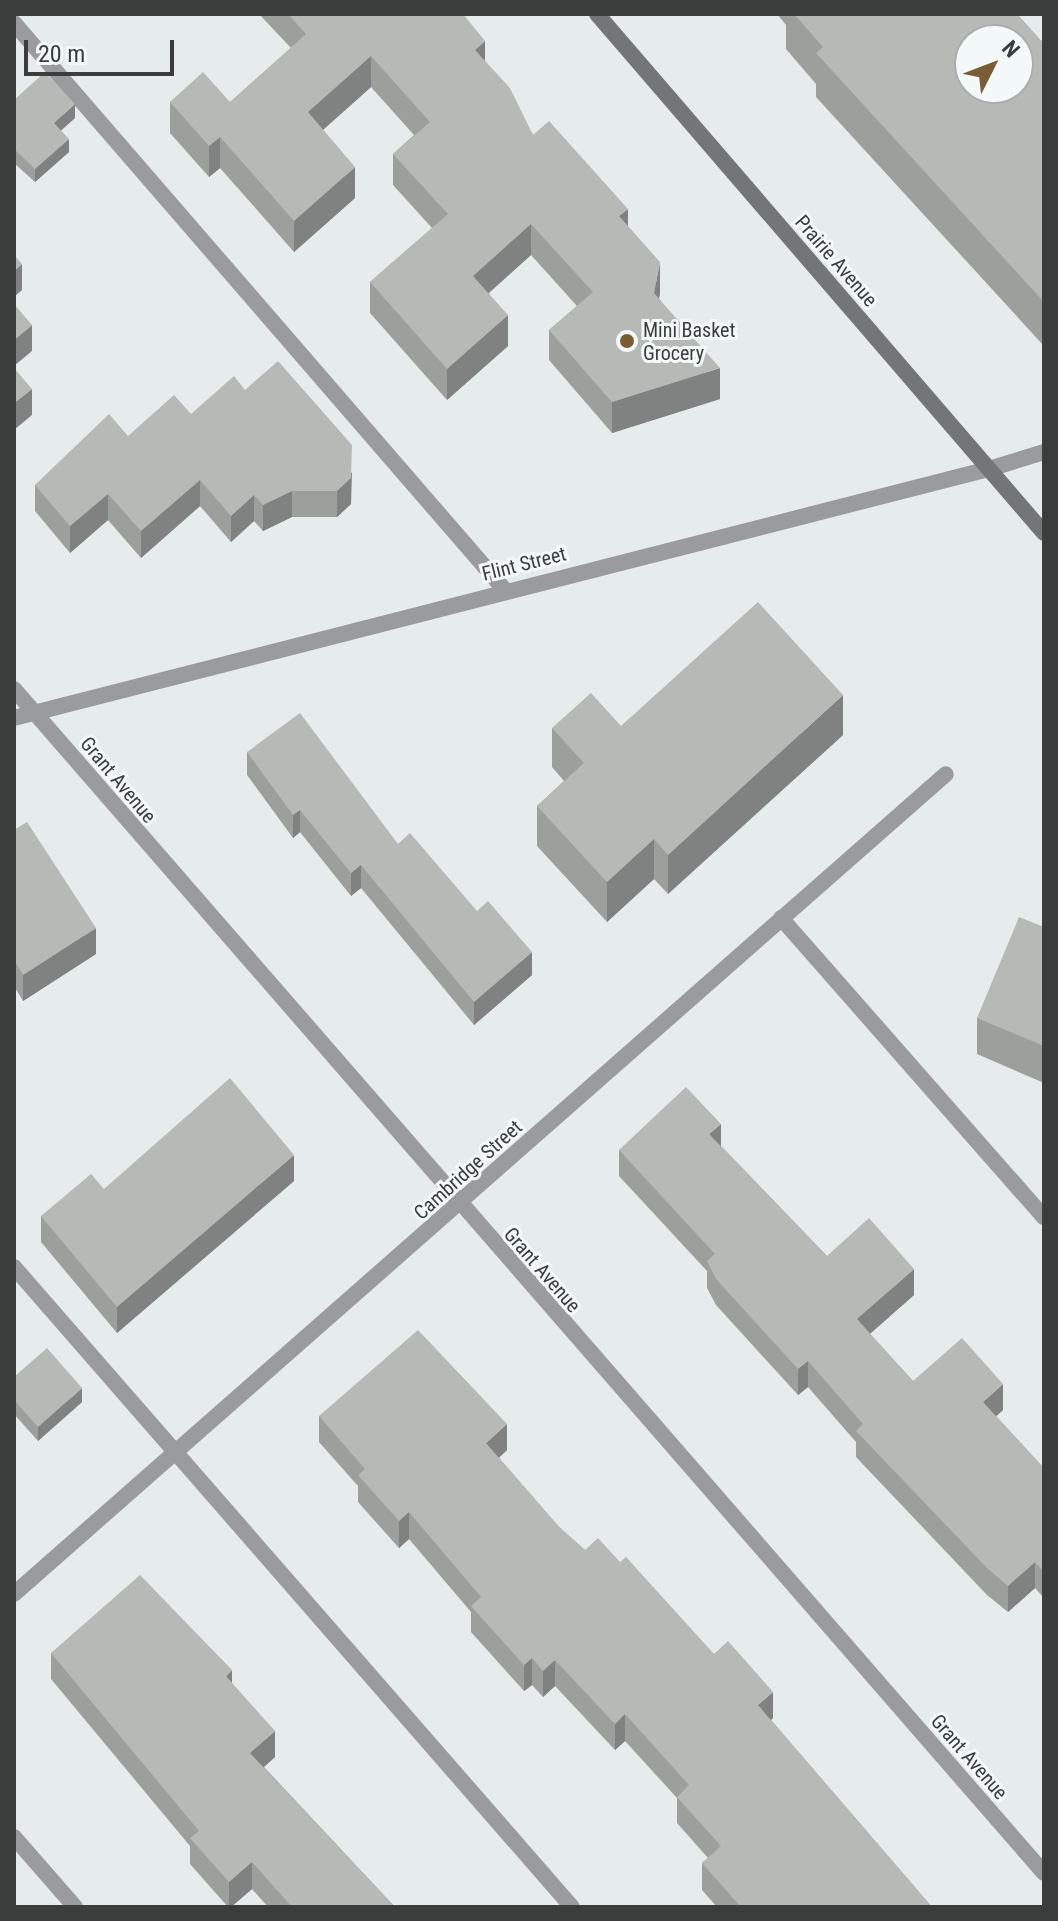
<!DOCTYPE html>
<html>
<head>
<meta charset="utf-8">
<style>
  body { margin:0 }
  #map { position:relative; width:1058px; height:1921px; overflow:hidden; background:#e6eceb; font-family:"Roboto Condensed",sans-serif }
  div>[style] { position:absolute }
  .service>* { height:16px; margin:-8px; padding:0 8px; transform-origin:8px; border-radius:8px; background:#999b9c }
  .minor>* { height:16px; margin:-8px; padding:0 8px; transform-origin:8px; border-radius:8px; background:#999b9c }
  .tertiary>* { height:16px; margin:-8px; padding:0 8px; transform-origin:8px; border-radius:8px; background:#999b9c }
  .secondary>* { height:16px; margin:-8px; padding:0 8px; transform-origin:8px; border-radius:8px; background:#727676 }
  .wall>* { inset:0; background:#9ca09d }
  .shaded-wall>* { inset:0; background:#7f8280 }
  .building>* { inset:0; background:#b5bab7 }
  .dots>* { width:22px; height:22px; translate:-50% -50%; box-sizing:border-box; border:4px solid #f3f9f8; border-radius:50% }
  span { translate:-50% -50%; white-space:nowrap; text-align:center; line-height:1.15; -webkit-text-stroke:6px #f3f9f8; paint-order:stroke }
  .street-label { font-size:20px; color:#3a3d3c }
  .poi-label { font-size:20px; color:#3a3d3c }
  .left { translate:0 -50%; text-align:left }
  .frame { position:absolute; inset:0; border:16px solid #3a3d3c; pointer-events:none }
  .north { position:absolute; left:954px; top:24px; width:80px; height:80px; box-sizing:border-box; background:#f3f9f8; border:2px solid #a9aead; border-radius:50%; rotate:48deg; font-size:22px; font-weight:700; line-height:32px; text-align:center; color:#3a3d3c }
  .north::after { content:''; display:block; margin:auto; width:28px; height:36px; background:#7c5c32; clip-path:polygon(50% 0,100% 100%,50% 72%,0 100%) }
  .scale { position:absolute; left:24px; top:40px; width:150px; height:36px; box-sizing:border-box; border:4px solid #3a3d3c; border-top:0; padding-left:10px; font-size:24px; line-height:28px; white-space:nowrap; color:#3a3d3c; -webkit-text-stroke:6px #f3f9f8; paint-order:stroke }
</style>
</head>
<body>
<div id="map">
  <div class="service">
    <div style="left:14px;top:23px;width:749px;rotate:49.12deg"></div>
    <div style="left:781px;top:918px;width:398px;rotate:48.7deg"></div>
    <div style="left:14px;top:1267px;width:849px;rotate:48.92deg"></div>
  </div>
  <div class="minor">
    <div style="left:989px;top:469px;width:58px;rotate:-17.2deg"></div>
    <div style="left:14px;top:689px;width:1569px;rotate:48.98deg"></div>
    <div style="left:14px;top:1594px;width:1241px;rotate:-41.34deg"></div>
    <div style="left:14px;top:1837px;width:93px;rotate:48.9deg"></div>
  </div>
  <div class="tertiary">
    <div style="left:14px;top:718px;width:1006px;rotate:-14.33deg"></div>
  </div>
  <div class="secondary">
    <div style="left:597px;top:14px;width:685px;rotate:49.26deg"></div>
  </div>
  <div class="wall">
    <div style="clip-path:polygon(259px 14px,463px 14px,485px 61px,533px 135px,628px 226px,660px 293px,659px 298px,720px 399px,612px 433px,549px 360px,549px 330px,577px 306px,531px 255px,489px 293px,508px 346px,447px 400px,370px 313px,370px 282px,432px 228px,393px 185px,393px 154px,414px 135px,371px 87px,323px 130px,355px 198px,294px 252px,220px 168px,209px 177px,170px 133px,170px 102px,230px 102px,291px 48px)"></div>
    <div style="clip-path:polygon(777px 14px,1017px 14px,1044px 44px,1044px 346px,816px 97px,816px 84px,786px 49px,786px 25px)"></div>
    <div style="clip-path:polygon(14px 100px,75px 118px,61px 130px,69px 152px,35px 182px,14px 163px)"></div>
    <div style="clip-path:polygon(245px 390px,351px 504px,337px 517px,292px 517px,263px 531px,254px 521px,231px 542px,200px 506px,141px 558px,108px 520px,70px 553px,35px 511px,35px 485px,128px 436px,191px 414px)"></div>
    <div style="clip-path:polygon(621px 726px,843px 735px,668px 894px,654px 879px,607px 922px,537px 846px,537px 806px,564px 781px,552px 767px,552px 728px)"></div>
    <div style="clip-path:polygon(247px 752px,398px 844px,532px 975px,474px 1025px,361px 888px,351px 896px,300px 832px,293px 838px,247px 775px)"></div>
    <div style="clip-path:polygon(14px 830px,96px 954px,23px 1001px,14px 986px)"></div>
    <div style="clip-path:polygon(1044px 927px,1044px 1083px,977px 1054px,977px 1018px)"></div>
    <div style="clip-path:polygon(721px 1146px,827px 1256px,914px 1295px,870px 1334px,913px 1381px,1003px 1410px,996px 1416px,1042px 1466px,1044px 1464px,1044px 1598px,1035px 1588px,1008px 1612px,987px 1595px,856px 1457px,856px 1442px,808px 1387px,798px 1395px,716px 1305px,707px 1288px,707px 1271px,619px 1176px,619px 1150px)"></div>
    <div style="clip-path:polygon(294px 1181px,117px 1333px,41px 1242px,41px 1216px,104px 1189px)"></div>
    <div style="clip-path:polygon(14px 1377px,82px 1402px,38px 1441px,14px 1414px)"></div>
    <div style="clip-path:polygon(319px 1416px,507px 1450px,499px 1458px,559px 1527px,585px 1550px,620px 1562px,773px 1718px,771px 1720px,932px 1907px,717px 1907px,702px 1890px,702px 1863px,708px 1858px,677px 1823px,677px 1798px,625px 1741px,615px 1750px,555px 1686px,543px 1697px,532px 1685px,524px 1691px,471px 1632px,471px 1612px,409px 1539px,399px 1548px,358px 1502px,358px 1486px,319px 1442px)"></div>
    <div style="clip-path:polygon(51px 1653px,232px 1684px,275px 1757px,264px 1767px,395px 1907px,268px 1907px,252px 1889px,231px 1907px,228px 1907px,190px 1864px,190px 1846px,51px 1679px)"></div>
  </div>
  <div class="shaded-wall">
    <div style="clip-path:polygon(485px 41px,485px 72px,475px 50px)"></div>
    <div style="clip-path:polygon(371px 56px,371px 87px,308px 143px,308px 112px)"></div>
    <div style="clip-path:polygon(75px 104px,75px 118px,54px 137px,54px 123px)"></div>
    <div style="clip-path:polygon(220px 137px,220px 168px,209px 177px,209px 146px)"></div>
    <div style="clip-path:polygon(69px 139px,69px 152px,35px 182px,35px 169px)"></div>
    <div style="clip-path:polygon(355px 167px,355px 198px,294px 252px,294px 221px)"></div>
    <div style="clip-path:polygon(628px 209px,628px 240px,619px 216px)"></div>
    <div style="clip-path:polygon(531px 224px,531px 255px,473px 307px,473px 276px)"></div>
    <div style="clip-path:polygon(660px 262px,660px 293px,654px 324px,654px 293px)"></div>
    <div style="clip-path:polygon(22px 264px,22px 290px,14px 297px,14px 271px)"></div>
    <div style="clip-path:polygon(508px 315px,508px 346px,447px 400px,447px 369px)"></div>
    <div style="clip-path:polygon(32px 325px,32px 351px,14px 366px,14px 340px)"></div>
    <div style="clip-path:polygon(720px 368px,720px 399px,612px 433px,612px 402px)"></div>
    <div style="clip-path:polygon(32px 389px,32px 415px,14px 430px,14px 403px)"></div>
    <div style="clip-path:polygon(352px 472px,351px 504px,337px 517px,337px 491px)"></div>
    <div style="clip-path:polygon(200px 480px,200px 506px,141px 558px,141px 531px)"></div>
    <div style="clip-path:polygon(292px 491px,292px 517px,263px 531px,263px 505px)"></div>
    <div style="clip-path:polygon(108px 494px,108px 520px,70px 553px,70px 526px)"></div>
    <div style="clip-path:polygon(254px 495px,254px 521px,231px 542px,231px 516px)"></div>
    <div style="clip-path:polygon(843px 695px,843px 735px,668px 894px,668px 855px)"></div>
    <div style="clip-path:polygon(300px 810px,300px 832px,293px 838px,293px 815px)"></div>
    <div style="clip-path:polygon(654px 839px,654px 879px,607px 922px,607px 882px)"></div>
    <div style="clip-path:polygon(361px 865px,361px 888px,351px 896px,351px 873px)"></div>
    <div style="clip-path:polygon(96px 928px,96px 954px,23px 1001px,23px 975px)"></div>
    <div style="clip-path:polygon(532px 952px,532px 975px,474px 1025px,474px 1002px)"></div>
    <div style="clip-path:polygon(721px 1124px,721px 1150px,709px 1134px)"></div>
    <div style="clip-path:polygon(294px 1155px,294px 1181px,117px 1333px,117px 1307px)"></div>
    <div style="clip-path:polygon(914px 1269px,914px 1295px,857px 1345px,857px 1319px)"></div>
    <div style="clip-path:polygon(808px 1361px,808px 1387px,798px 1395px,798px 1369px)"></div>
    <div style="clip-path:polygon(1003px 1384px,1003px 1410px,983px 1428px,983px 1402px)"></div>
    <div style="clip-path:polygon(82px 1388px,82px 1402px,38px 1441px,38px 1427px)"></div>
    <div style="clip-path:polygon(507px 1424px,507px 1450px,486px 1469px,486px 1443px)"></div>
    <div style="clip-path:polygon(409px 1512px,409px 1539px,399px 1548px,399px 1521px)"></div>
    <div style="clip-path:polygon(1035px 1562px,1035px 1588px,1008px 1612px,1008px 1586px)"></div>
    <div style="clip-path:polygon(532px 1658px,532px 1685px,524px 1691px,524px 1665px)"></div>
    <div style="clip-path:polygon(555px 1660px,555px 1686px,543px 1697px,543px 1671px)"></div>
    <div style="clip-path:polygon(232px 1670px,232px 1697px,226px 1676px)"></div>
    <div style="clip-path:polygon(773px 1692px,773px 1718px,758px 1731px,758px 1705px)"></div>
    <div style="clip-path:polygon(625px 1714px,625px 1741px,615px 1750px,615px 1724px)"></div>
    <div style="clip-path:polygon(275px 1731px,275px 1757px,250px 1779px,250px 1753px)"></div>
    <div style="clip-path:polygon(252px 1862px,252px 1889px,231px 1907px,229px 1907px,229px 1882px)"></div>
  </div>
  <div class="building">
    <div style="clip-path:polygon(288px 14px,463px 14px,485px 41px,475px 50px,510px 88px,533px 135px,549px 121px,628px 209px,619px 216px,660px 262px,654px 293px,720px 368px,612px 402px,549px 330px,593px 292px,531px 224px,473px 276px,508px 315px,447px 369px,370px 282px,448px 214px,393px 154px,430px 122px,371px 56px,308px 112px,355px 167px,294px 221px,220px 137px,209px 146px,170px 102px,203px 72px,230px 102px,306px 34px)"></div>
    <div style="clip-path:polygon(evenodd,794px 14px,1017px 14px,1044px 44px,1044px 302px,816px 53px,823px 47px,794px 14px,970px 40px,1018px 40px,1018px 88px,970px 88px,970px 40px)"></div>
    <div style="clip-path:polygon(45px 72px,75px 104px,54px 123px,69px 139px,35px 169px,14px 149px,14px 100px)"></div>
    <div style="clip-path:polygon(14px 255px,22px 264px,14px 271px)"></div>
    <div style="clip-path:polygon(14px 304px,32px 325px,14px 340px)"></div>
    <div style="clip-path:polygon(278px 361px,352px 445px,351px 478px,337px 491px,292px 491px,263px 505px,254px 495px,231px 516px,200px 480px,141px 531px,108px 494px,70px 526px,35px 485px,109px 414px,128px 436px,174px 395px,191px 414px,234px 376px,245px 390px)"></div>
    <div style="clip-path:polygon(14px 368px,32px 389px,14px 403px)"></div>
    <div style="clip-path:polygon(758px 602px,843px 695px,668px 855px,654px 839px,607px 882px,537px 806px,584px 763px,552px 728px,591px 693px,621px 726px)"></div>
    <div style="clip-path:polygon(300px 713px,398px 844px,410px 833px,477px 911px,488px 901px,532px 952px,474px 1002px,361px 865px,351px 873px,300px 810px,293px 815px,247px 752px)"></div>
    <div style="clip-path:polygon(27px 822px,96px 928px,23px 975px,14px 960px,14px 830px)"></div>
    <div style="clip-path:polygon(1019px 917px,1044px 927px,1044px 1046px,977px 1018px)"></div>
    <div style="clip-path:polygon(230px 1078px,294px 1155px,117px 1307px,41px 1216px,91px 1174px,104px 1189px)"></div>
    <div style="clip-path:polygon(686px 1087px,721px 1124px,709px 1134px,827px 1256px,869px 1218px,914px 1269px,857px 1319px,913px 1381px,962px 1338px,1003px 1384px,983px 1402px,1042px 1466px,1044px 1464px,1044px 1572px,1035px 1562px,1008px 1586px,987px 1568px,856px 1431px,863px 1424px,808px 1361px,798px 1369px,716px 1279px,707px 1261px,715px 1254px,619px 1150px)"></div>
    <div style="clip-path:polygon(418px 1330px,507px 1424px,486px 1443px,559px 1527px,585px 1550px,598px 1538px,620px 1562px,626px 1557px,714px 1654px,728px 1641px,773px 1692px,758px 1705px,932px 1907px,741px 1907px,702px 1863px,721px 1846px,677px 1797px,689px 1785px,625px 1714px,615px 1724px,555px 1660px,543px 1671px,532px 1658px,524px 1665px,471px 1606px,481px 1597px,409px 1512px,399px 1521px,358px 1475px,365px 1469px,319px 1416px)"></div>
    <div style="clip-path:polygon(47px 1348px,82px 1388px,38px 1427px,14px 1400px,14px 1377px)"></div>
    <div style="clip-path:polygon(140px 1575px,232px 1670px,226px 1676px,275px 1731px,250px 1753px,395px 1907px,292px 1907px,252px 1862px,229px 1882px,190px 1838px,199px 1831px,51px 1653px)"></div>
  </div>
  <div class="dots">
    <div style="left:627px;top:341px;background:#7c5c32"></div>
  </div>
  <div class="street-label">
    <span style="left:836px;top:261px;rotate:49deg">Prairie Avenue</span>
    <span style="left:524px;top:564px;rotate:-14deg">Flint Street</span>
    <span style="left:118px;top:780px;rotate:50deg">Grant Avenue</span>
    <span style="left:468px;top:1170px;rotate:-42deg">Cambridge Street</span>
    <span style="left:542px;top:1270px;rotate:49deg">Grant Avenue</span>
    <span style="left:969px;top:1757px;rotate:49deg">Grant Avenue</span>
  </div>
  <div class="poi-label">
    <span class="left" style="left:643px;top:342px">Mini Basket<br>Grocery</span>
  </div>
  <div class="frame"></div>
  <div class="north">N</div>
  <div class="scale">20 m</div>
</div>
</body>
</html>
